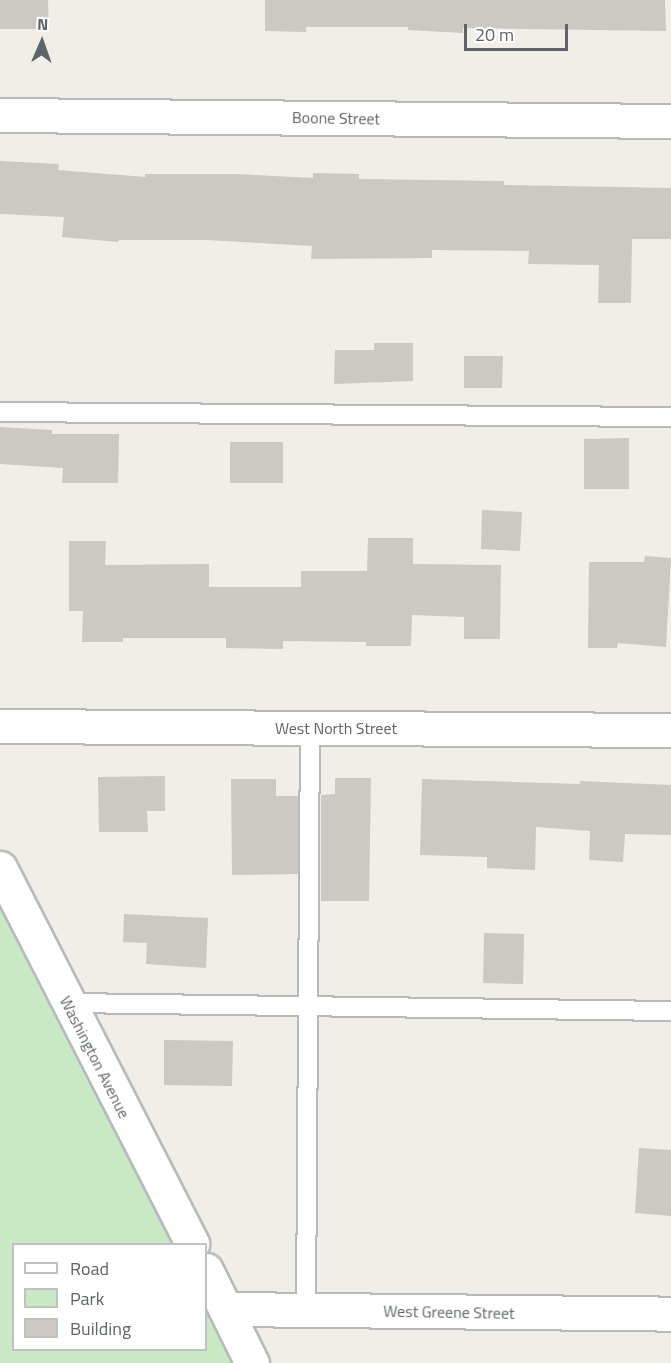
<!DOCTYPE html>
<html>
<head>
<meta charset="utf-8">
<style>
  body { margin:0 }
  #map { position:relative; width:671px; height:1363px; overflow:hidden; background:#f1ede7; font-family:"Titillium Web",sans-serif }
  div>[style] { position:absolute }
  .green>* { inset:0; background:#c9e8c4 }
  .building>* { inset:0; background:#ccc8c3 }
  .roads { filter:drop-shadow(2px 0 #b7babd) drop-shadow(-2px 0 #b7babd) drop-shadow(0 2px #b7babd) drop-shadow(0 -2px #b7babd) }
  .lane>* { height:18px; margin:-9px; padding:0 9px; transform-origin:9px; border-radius:9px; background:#fff }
  .street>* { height:33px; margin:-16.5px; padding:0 16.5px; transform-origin:16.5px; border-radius:16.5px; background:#fff }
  span { translate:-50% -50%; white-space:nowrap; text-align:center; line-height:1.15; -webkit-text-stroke:6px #fff; paint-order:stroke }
  .street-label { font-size:16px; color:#5e6467 }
  .legend { position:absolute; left:12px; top:1243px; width:195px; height:108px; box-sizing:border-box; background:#fff; border:2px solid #bfc1c2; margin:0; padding:8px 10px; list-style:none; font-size:18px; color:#5e6467 }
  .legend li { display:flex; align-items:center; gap:12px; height:30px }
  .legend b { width:30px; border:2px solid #bfc1c2 }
  .north { position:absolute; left:12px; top:12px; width:60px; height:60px; -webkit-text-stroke:4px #fff; paint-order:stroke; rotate:2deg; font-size:16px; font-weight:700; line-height:24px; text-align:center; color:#5e6467 }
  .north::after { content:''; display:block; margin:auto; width:21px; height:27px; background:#5e6467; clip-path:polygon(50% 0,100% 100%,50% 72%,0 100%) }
  .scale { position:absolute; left:464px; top:24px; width:104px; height:27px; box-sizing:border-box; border:3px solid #5e6467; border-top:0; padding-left:8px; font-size:18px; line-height:21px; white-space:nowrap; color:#5e6467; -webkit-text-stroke:4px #fff; paint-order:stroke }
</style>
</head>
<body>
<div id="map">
  <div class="green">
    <div style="clip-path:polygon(0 868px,192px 1244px,14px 1244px,14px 1350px,206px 1350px,206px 1270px,252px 1363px,0 1363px)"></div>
  </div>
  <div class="building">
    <div style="clip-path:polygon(0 0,48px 0,49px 29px,0 29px)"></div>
    <div style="clip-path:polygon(265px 0,665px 0,666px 31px,463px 28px,463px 33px,408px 30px,408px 27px,306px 27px,306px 32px,265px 31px)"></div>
    <div style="clip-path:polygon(0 161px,59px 164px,58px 170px,145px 177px,145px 174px,236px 174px,313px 178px,313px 173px,359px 174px,359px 179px,504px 181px,504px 185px,671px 188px,671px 239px,632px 239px,631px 303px,598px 303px,599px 265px,528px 264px,529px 251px,432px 250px,432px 258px,311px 259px,312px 246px,206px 240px,119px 240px,118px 242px,62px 237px,64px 217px,0 214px)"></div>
    <div style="clip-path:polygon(374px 343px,413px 343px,413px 381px,334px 384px,335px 350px,374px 350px)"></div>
    <div style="clip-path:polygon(464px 356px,503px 356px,502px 388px,464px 388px)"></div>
    <div style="clip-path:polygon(0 427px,52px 430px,52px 434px,119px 434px,118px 483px,62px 483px,63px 468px,0 464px)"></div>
    <div style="clip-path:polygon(629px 438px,629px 489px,584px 489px,584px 439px)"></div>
    <div style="clip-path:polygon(230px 442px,283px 442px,283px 483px,230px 483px)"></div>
    <div style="clip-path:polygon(482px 510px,522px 512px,520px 551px,481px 549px)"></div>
    <div style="clip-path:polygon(368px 538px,413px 538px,413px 564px,501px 565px,500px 639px,464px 639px,464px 617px,412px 615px,411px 646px,366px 646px,366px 642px,283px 641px,283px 649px,226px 648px,226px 638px,123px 638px,123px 642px,82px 642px,83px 611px,69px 611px,69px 541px,106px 541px,105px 565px,209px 564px,209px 587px,301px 587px,301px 571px,367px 571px)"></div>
    <div style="clip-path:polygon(645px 556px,671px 558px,666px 647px,618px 643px,617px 648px,588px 648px,589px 562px,644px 562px)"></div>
    <div style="clip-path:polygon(165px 776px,165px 811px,147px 811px,148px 832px,99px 832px,98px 777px)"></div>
    <div style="clip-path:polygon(335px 778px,371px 778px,369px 901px,321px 901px,321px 795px,335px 794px)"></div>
    <div style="clip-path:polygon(231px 779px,276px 779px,276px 796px,298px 796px,298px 874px,232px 875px)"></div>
    <div style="clip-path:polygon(422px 779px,580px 784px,580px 781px,671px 785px,671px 835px,625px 834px,623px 862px,589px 860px,590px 831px,536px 827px,535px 870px,487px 868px,487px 857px,420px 855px)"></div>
    <div style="clip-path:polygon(124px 914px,208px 918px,206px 968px,146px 964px,147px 943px,123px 942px)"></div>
    <div style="clip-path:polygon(484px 933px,524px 934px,523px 984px,483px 983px)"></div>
    <div style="clip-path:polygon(164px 1040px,233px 1041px,232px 1086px,164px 1085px)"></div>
    <div style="clip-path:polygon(639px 1148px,671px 1150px,671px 1216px,635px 1213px)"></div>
  </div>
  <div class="roads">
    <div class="lane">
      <div style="left:0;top:412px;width:671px;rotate:0.43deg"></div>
      <div style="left:68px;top:1003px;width:603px;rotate:0.76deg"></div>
      <div style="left:306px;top:1310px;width:583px;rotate:-89.61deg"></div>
    </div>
    <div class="street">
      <div style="left:0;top:115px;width:671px;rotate:0.51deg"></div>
      <div style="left:0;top:726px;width:671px;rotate:0.34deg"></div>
      <div style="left:0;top:868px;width:422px;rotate:62.9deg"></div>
      <div style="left:206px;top:1270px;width:104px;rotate:63.7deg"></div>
      <div style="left:226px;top:1309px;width:445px;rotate:0.6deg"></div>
    </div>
  </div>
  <div class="street-label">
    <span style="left:336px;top:118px;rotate:1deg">Boone Street</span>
    <span style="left:336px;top:728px">West North Street</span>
    <span style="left:95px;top:1057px;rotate:63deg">Washington Avenue</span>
    <span style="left:449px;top:1312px;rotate:1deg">West Greene Street</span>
  </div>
  <ul class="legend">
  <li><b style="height:8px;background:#fff"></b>Road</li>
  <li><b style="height:16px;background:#c9e8c4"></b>Park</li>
  <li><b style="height:16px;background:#ccc8c3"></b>Building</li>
  </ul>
  <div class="north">N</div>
  <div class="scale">20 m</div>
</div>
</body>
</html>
